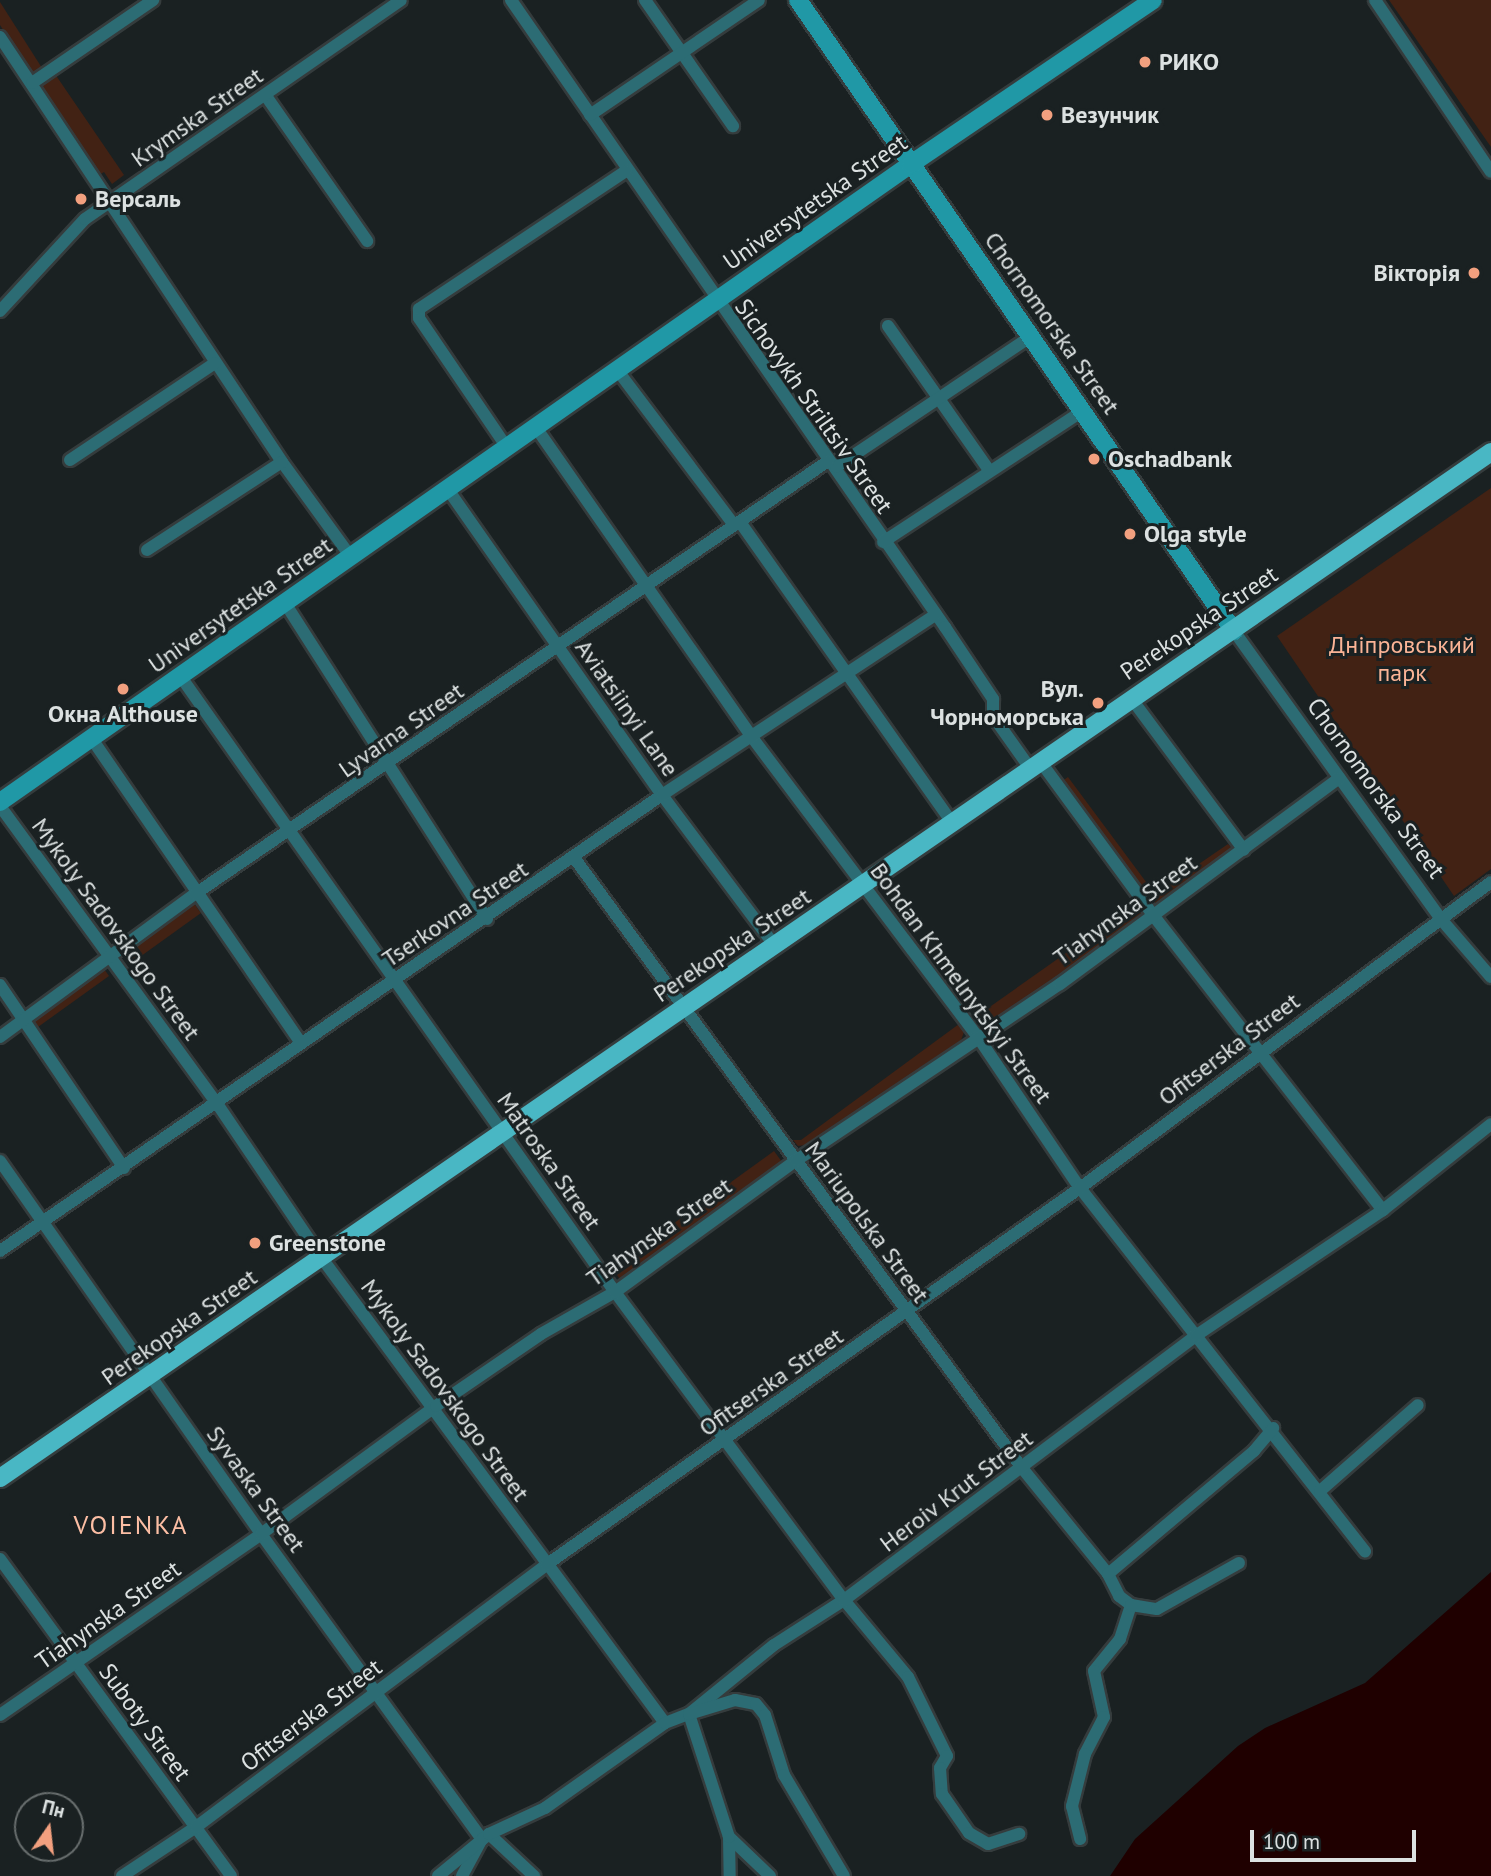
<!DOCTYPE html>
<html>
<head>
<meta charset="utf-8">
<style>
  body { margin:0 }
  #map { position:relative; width:1491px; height:1876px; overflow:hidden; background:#1a2122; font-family:"PT Sans",sans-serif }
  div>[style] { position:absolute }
  .green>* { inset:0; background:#422214 }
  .water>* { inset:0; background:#1f0000 }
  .roads { filter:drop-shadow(2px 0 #353c3d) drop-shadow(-2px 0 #353c3d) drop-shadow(0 2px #353c3d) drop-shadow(0 -2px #353c3d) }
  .street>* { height:12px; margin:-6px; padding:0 6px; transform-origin:6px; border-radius:6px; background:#2c6c74 }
  .secondary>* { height:18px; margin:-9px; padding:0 9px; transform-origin:9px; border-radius:9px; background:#2098a6 }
  .primary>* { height:18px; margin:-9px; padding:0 9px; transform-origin:9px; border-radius:9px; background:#49b7c4 }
  .dots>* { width:19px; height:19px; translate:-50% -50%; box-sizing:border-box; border:4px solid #1a2122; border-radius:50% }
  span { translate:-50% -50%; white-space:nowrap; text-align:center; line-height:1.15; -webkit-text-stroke:6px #1a2122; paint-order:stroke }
  .poi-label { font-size:24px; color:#dce1e1; font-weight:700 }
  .left { translate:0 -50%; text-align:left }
  .right { translate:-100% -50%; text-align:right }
  .street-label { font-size:24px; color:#dce1e1 }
  .park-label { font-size:24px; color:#fbb496 }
  .neighbourhood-label { font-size:26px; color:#fcbea4; letter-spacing:2px }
  .north { position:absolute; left:14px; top:1792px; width:70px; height:70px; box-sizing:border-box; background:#1a2122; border:2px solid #686e6e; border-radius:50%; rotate:14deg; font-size:19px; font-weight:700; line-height:28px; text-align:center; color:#dce1e1 }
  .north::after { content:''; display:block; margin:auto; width:24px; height:32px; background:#f2a07f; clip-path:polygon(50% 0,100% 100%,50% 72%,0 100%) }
  .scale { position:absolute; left:1250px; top:1830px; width:166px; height:32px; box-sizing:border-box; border:4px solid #dce1e1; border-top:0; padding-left:9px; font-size:21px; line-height:24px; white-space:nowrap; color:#dce1e1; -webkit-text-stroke:5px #1a2122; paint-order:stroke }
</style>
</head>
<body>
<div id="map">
  <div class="green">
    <div style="clip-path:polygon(1389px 0,1491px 0,1491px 147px)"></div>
    <div style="clip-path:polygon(0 2px,42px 68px,32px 75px,0 25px)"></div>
    <div style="clip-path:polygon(55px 74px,124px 175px,112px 184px,104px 172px,99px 175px,39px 85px)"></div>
    <div style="clip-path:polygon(1491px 488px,1491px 869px,1454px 896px,1277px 636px)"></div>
    <div style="clip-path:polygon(1068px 777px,1155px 894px,1228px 844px,1236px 852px,1156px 905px,1061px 782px)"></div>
    <div style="clip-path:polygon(193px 902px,201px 913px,130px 964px,122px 955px)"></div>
    <div style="clip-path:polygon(1137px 903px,1145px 915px,1056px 982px,982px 1029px,974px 1018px)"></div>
    <div style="clip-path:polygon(104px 969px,109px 976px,38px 1027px,33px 1021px)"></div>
    <div style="clip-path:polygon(959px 1024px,964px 1032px,960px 1043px,813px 1144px,798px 1146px,793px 1140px,801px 1140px)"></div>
    <div style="clip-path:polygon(774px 1151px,782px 1162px,622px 1282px,612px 1268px)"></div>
  </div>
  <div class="water">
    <div style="clip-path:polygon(1491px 1572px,1491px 1876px,1110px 1876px,1135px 1839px,1238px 1746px,1265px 1728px,1365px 1683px)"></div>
  </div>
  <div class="roads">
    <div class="street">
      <div style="left:511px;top:0;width:763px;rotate:55.31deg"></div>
      <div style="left:945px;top:627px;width:87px;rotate:56.3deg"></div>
      <div style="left:993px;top:699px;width:17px;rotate:90deg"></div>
      <div style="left:993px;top:716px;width:64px;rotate:54.6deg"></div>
      <div style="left:645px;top:0;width:154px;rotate:55.1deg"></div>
      <div style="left:1375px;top:0;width:207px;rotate:56deg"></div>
      <div style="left:0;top:37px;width:510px;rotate:56.43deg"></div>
      <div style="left:282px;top:462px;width:117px;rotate:54deg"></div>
      <div style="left:32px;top:83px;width:147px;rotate:-34.4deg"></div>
      <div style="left:266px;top:96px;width:177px;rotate:55.1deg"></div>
      <div style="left:590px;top:115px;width:204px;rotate:-34.2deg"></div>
      <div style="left:0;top:311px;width:125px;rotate:-47.3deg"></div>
      <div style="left:85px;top:219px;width:384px;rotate:-34.7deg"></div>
      <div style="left:888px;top:326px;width:176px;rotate:55deg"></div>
      <div style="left:618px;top:371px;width:193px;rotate:53deg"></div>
      <div style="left:537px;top:429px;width:374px;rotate:55.1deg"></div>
      <div style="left:751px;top:736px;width:377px;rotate:53deg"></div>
      <div style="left:978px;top:1037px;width:182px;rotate:56deg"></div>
      <div style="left:1080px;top:1188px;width:462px;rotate:51.9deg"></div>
      <div style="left:508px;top:449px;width:158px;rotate:-124.2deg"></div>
      <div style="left:419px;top:318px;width:9px;rotate:-90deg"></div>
      <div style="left:419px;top:309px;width:249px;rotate:-33.7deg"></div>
      <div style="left:70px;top:460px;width:174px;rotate:-33.8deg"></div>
      <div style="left:836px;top:467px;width:234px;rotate:-33.8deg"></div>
      <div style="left:449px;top:491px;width:371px;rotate:55deg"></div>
      <div style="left:662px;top:795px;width:189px;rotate:53.2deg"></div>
      <div style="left:740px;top:522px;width:370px;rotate:54.8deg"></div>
      <div style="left:883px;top:542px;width:240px;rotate:-33.3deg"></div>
      <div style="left:147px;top:550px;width:161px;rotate:-33.1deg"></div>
      <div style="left:285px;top:603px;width:375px;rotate:57.4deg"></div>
      <div style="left:1234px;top:631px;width:353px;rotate:54.3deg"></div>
      <div style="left:1440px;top:918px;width:78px;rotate:49.2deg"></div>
      <div style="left:181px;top:677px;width:753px;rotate:54.79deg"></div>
      <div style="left:615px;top:1292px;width:384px;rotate:53.4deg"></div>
      <div style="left:844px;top:1600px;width:100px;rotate:50.3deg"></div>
      <div style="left:908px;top:1677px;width:88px;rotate:63.7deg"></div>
      <div style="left:947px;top:1756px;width:14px;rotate:120deg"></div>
      <div style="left:940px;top:1768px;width:26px;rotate:86deg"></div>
      <div style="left:942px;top:1794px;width:47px;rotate:55.3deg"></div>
      <div style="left:969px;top:1833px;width:22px;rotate:30deg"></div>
      <div style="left:988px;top:1844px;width:33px;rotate:-18deg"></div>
      <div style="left:1131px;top:698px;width:189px;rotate:53.4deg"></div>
      <div style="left:92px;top:739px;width:369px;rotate:55.5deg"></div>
      <div style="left:1040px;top:761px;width:191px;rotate:53.7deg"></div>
      <div style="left:1153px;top:915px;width:374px;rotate:52.1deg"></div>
      <div style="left:0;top:806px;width:370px;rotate:53.9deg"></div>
      <div style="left:218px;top:1105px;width:184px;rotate:55.9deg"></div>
      <div style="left:321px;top:1257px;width:579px;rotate:53.57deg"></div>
      <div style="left:575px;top:859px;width:755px;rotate:53.72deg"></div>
      <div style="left:1022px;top:1468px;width:136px;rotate:50.9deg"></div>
      <div style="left:1108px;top:1574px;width:25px;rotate:63deg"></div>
      <div style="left:1119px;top:1596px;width:15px;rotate:37deg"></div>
      <div style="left:1131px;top:1605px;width:36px;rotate:108deg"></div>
      <div style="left:1120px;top:1639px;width:41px;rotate:129.1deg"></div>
      <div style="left:1094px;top:1671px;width:47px;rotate:77.7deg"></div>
      <div style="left:1104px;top:1717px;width:42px;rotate:117.2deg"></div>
      <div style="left:1085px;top:1754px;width:54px;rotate:104deg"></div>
      <div style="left:1072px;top:1806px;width:34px;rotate:76deg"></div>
      <div style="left:0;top:985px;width:221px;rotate:55.9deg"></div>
      <div style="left:0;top:1037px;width:242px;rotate:-36.3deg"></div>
      <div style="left:195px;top:894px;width:767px;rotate:-34.37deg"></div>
      <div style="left:0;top:1161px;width:455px;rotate:55deg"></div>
      <div style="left:261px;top:1534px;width:377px;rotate:54.1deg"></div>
      <div style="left:482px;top:1839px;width:42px;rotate:118.4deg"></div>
      <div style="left:0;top:1251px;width:804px;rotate:-34.56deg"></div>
      <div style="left:662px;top:795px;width:328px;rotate:-33.4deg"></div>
      <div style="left:1320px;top:1491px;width:130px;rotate:-41.3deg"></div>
      <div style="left:0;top:1559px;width:392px;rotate:53.9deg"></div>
      <div style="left:1108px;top:1574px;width:191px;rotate:-40.1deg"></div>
      <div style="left:1254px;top:1451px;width:30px;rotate:-50deg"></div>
      <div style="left:1131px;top:1605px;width:26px;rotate:9deg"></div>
      <div style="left:1157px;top:1609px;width:94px;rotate:-29.3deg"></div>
      <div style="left:0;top:1715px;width:318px;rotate:-34.7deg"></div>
      <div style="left:261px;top:1534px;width:217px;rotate:-36.2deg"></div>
      <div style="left:436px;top:1406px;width:127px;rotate:-34.4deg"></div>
      <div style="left:541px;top:1334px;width:85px;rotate:-29.6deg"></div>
      <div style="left:615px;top:1292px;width:225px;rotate:-36deg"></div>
      <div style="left:797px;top:1160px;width:316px;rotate:-33.8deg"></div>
      <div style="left:1060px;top:984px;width:347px;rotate:-36.4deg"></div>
      <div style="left:489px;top:1834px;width:62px;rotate:43deg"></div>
      <div style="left:729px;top:1837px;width:39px;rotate:89deg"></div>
      <div style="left:122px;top:1876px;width:89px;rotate:-33.5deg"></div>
      <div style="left:196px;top:1827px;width:437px;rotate:-36.8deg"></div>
      <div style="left:546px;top:1565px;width:654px;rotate:-35.22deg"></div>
      <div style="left:1080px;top:1188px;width:512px;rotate:-36.67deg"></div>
      <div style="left:438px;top:1876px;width:66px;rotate:-39.5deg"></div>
      <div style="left:489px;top:1834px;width:62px;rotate:-24.9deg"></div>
      <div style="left:545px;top:1808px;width:147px;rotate:-35.3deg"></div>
      <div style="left:665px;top:1723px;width:26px;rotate:-21deg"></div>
      <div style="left:689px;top:1714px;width:109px;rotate:-39.1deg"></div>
      <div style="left:774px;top:1645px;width:83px;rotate:-32.7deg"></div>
      <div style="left:844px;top:1600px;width:441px;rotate:-36.9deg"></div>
      <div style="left:1197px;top:1335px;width:224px;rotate:-33.9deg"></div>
      <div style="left:1383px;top:1210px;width:138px;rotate:-38.5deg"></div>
      <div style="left:770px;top:1876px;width:57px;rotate:-136.4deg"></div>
      <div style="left:729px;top:1837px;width:129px;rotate:-108deg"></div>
      <div style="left:689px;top:1714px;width:48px;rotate:-16.9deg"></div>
      <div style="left:735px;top:1700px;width:21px;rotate:11deg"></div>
      <div style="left:756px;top:1704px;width:14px;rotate:51deg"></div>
      <div style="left:765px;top:1715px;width:63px;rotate:72.4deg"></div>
      <div style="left:784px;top:1775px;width:117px;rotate:59.3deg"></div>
    </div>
    <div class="secondary">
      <div style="left:798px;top:0;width:767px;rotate:55.36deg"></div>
      <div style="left:0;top:802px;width:1112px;rotate:-35deg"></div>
      <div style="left:911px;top:164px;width:292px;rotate:-34.1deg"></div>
    </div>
    <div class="primary">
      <div style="left:0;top:1478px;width:1810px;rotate:-34.53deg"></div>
    </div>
  </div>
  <div class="dots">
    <div style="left:1145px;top:62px;background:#f2a07f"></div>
    <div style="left:1047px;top:115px;background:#f2a07f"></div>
    <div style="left:81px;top:199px;background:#f2a07f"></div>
    <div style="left:1474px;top:273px;background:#f2a07f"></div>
    <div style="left:1094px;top:459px;background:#f2a07f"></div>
    <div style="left:1130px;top:534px;background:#f2a07f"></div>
    <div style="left:123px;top:689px;background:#f2a07f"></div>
    <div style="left:1098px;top:703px;background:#f2a07f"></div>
    <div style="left:255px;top:1243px;background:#f2a07f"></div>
  </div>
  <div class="poi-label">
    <span class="left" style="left:1159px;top:62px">РИКО</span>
    <span class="left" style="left:1061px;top:115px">Везунчик</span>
    <span class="left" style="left:95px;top:199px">Версаль</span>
    <span class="right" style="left:1460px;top:273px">Вікторія</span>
    <span class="left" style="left:1108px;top:459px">Oschadbank</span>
    <span class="left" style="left:1144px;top:534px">Olga style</span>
    <span class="right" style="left:1084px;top:703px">Вул.<br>Чорноморська</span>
    <span style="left:123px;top:714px">Окна Althouse</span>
    <span class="left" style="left:269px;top:1243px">Greenstone</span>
  </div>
  <div class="street-label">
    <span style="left:197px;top:117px;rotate:-35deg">Krymska Street</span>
    <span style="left:815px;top:202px;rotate:-35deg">Universytetska Street</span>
    <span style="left:1052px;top:323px;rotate:55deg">Chornomorska Street</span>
    <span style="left:814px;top:406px;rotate:55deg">Sichovykh Striltsiv Street</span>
    <span style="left:240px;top:605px;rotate:-35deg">Universytetska Street</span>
    <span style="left:1199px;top:623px;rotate:-34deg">Perekopska Street</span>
    <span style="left:627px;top:708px;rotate:55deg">Aviatsiinyi Lane</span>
    <span style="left:401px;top:730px;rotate:-35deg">Lyvarna Street</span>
    <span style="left:1376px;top:788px;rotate:54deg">Chornomorska Street</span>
    <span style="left:1125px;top:910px;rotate:-36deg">Tiahynska Street</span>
    <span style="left:455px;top:914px;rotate:-34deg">Tserkovna Street</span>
    <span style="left:116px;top:929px;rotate:54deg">Mykoly Sadovskogo Street</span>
    <span style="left:732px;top:945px;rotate:-34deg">Perekopska Street</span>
    <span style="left:961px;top:983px;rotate:54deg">Bohdan Khmelnytskyi Street</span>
    <span style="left:1229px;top:1049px;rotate:-37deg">Ofitserska Street</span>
    <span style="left:549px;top:1161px;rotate:55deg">Matroska Street</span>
    <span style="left:867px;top:1222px;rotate:54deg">Mariupolska Street</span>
    <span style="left:659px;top:1232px;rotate:-35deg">Tiahynska Street</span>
    <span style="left:179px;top:1327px;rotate:-35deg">Perekopska Street</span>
    <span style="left:771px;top:1382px;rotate:-35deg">Ofitserska Street</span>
    <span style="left:445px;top:1390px;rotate:54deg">Mykoly Sadovskogo Street</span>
    <span style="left:256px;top:1489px;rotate:54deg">Syvaska Street</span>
    <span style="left:956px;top:1491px;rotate:-37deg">Heroiv Krut Street</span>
    <span style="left:108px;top:1615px;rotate:-35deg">Tiahynska Street</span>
    <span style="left:311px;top:1715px;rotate:-37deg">Ofitserska Street</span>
    <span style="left:145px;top:1722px;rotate:54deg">Suboty Street</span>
  </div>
  <div class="park-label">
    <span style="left:1402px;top:659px">Дніпровський<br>парк</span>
  </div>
  <div class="neighbourhood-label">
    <span style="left:131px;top:1525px">VOIENKA</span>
  </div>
  <div class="north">Пн</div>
  <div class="scale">100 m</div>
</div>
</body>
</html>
